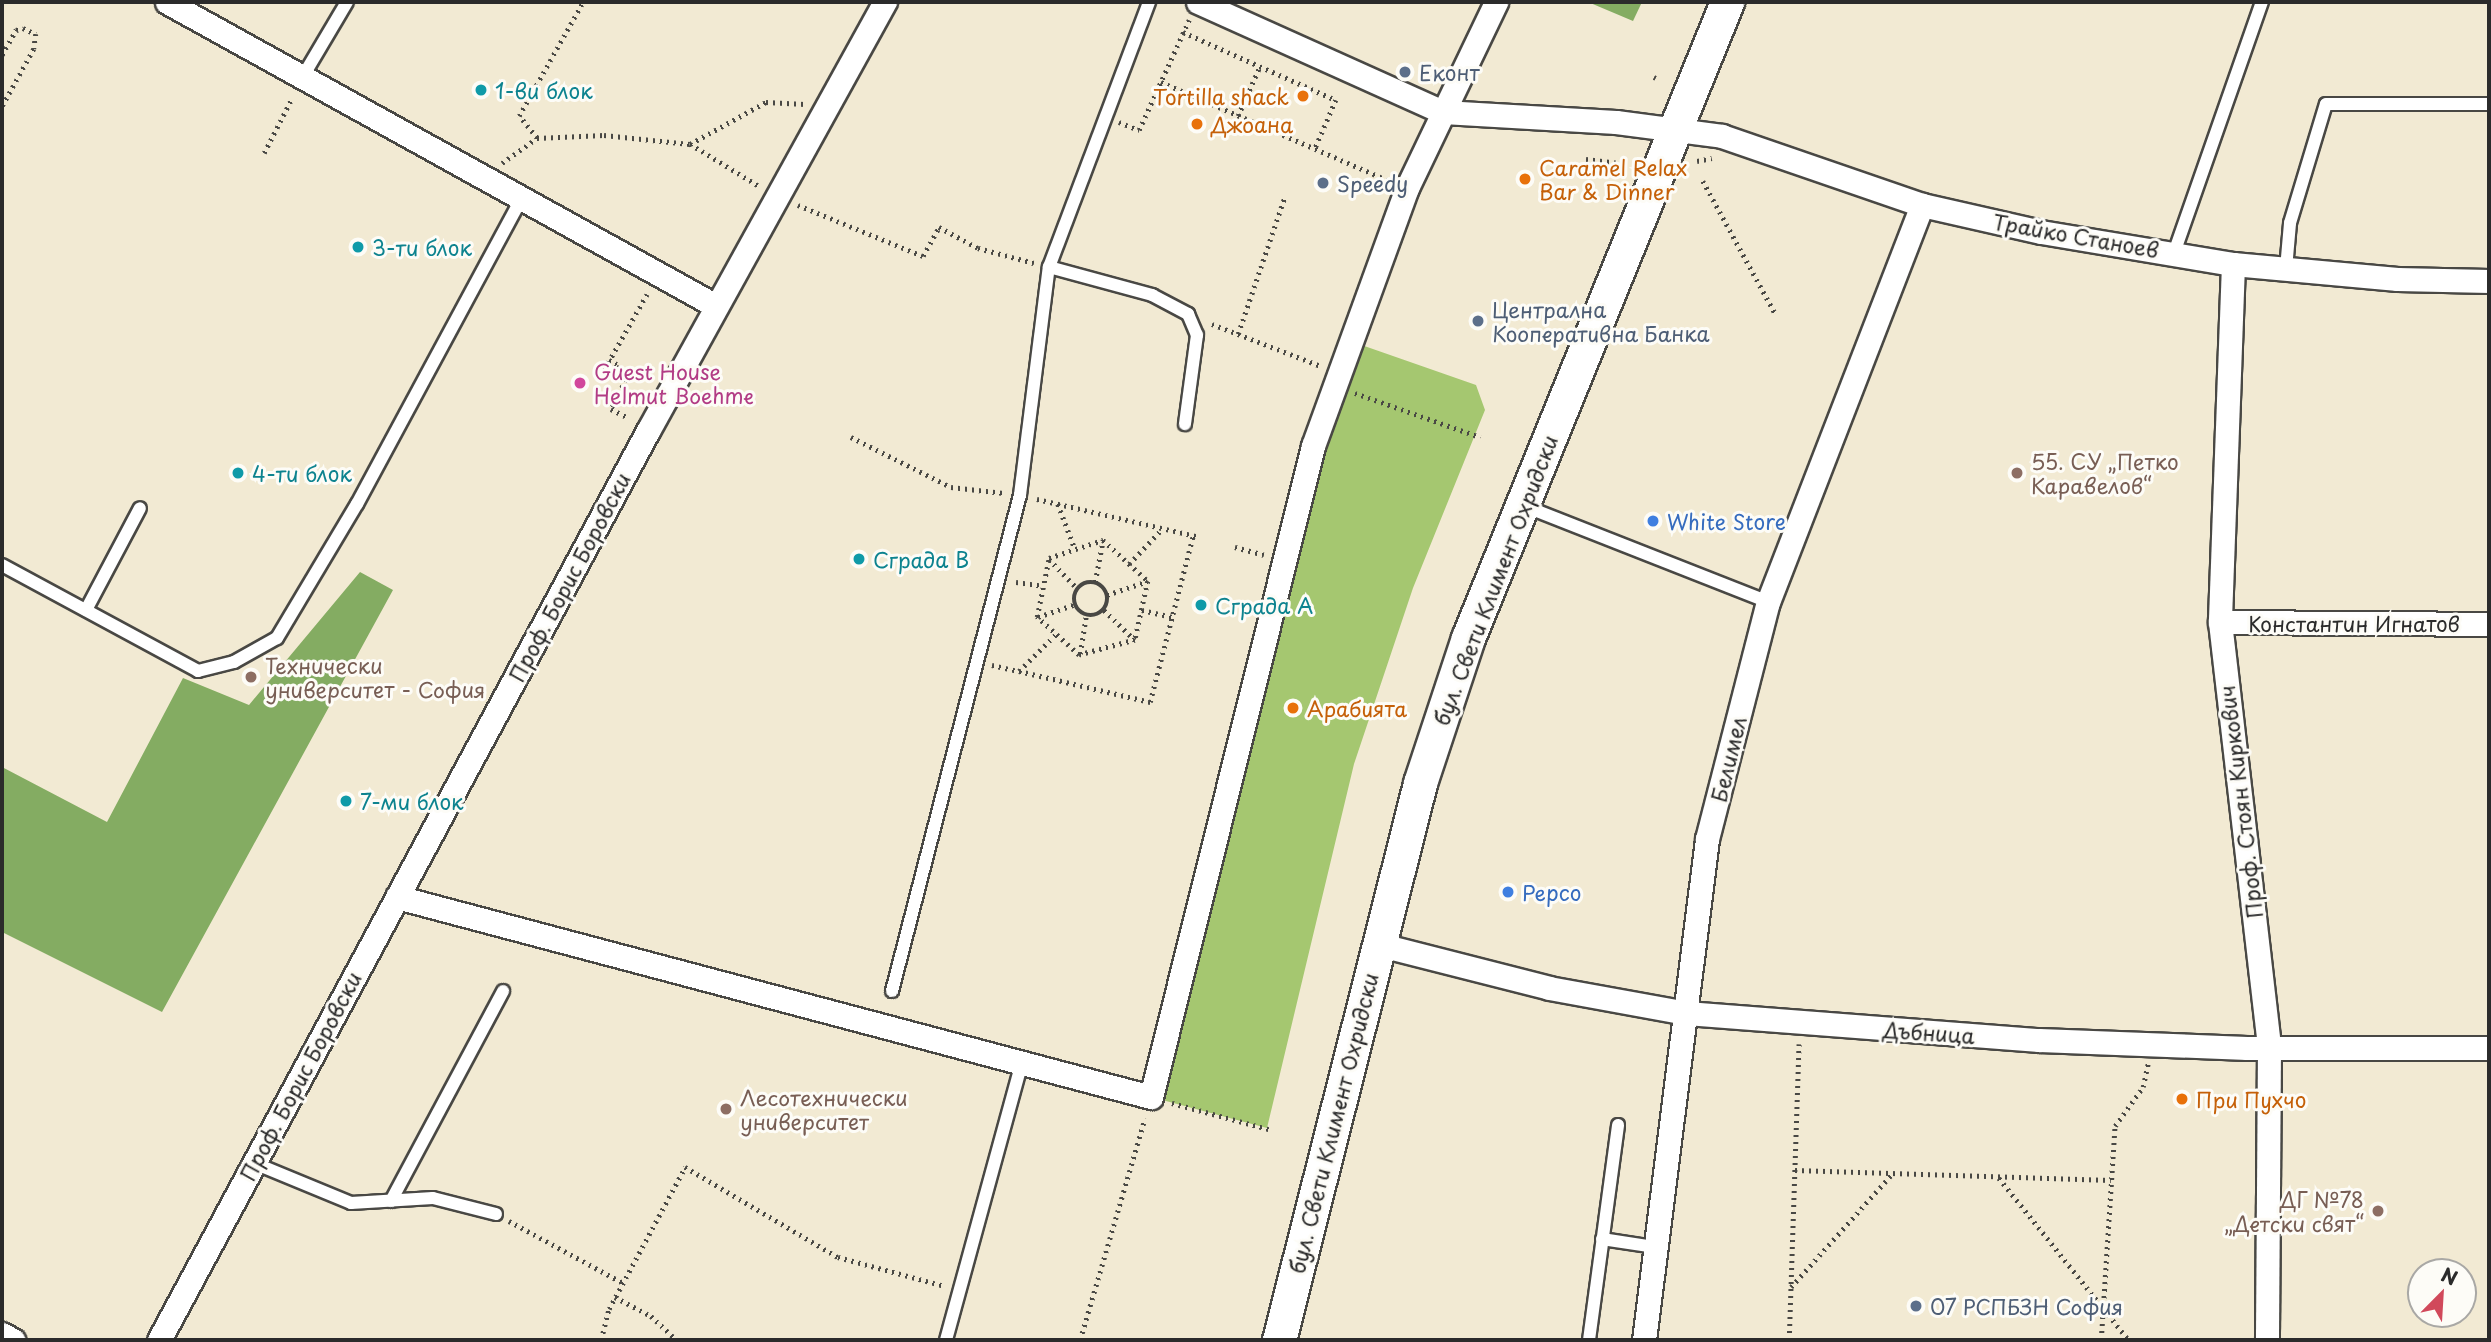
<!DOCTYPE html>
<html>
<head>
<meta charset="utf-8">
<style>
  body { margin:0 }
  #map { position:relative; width:2491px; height:1342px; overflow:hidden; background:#f2ead3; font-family:"Playpen Sans",sans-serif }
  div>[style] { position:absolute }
  .green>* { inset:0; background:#a5c770 }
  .forest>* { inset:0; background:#84ac62 }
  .path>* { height:4.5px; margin-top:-2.25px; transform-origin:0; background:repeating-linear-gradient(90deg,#494844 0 2px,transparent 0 7px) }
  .path>.ring { margin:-2.25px; padding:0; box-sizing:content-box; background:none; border:4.5px solid #494844; border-radius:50% }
  .roads { filter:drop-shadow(2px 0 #494844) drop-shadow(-2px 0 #494844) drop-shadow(0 2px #494844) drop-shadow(0 -2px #494844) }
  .lane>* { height:12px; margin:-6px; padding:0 6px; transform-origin:6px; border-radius:6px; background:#fff }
  .street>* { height:23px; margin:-11.5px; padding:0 11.5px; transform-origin:11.5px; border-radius:11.5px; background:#fff }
  .secondary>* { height:33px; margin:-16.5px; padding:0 16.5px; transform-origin:16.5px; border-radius:16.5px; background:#fff }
  .dots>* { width:19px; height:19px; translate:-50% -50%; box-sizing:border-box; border:4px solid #fdfcf7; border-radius:50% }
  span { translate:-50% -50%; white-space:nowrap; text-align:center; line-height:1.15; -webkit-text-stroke:6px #fdfcf7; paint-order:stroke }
  .service-label { font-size:21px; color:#4e5e75 }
  .left { translate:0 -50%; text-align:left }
  .culture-label { font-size:21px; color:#0d838f }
  .food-label { font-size:21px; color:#c56008 }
  .right { translate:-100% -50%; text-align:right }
  .street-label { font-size:21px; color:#2b2b2b }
  .hotel-label { font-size:21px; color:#b23c85 }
  .education-label { font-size:21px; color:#785e54 }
  .shop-label { font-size:21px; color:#366cbe }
  .frame { position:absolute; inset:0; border:4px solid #2b2b2b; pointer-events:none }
  .north { position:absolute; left:2407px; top:1258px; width:70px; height:70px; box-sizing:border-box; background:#fdfcf7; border:2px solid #a9a8a5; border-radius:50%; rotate:24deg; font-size:19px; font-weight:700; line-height:28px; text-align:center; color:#2b2b2b }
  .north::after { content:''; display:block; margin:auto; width:24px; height:32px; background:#d1495b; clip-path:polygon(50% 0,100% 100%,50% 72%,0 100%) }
</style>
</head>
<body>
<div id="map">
  <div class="green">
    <div style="clip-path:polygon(1350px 341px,1476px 385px,1485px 410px,1413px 588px,1354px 764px,1267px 1128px,1151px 1097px)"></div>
  </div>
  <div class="forest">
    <div style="clip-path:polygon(1588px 2px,1642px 2px,1633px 21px)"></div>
    <div style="clip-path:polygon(360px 572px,393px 590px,162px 1012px,2px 932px,2px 767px,107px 822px,183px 678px,249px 705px)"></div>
  </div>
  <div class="path">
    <div style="left:1183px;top:32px;width:167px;rotate:24deg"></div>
    <div style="left:1336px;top:100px;width:53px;rotate:113.2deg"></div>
    <div style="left:2px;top:55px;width:29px;rotate:-61deg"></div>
    <div style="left:16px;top:30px;width:7px;rotate:-16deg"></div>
    <div style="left:23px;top:28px;width:14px;rotate:25deg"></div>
    <div style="left:36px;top:34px;width:15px;rotate:98deg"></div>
    <div style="left:34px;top:49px;width:66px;rotate:118.9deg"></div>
    <div style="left:1654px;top:77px;width:2px;rotate:27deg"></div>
    <div style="left:1161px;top:82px;width:246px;rotate:23.4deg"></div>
    <div style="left:1238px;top:116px;width:55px;rotate:-66.3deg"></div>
    <div style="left:1119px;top:122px;width:22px;rotate:22deg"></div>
    <div style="left:1139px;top:130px;width:121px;rotate:-65.6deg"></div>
    <div style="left:537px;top:138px;width:28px;rotate:-129deg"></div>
    <div style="left:519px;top:116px;width:131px;rotate:-60.7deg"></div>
    <div style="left:690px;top:144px;width:81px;rotate:31.3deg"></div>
    <div style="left:264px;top:153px;width:62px;rotate:-63deg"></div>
    <div style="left:1586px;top:159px;width:35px;rotate:7deg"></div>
    <div style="left:1697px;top:161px;width:15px;rotate:-11deg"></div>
    <div style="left:502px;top:163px;width:43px;rotate:-35.5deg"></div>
    <div style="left:537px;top:138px;width:67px;rotate:-2.6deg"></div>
    <div style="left:604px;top:135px;width:86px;rotate:6deg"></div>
    <div style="left:690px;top:144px;width:87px;rotate:-28.9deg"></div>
    <div style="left:766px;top:102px;width:39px;rotate:3deg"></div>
    <div style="left:1703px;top:181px;width:150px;rotate:61.4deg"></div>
    <div style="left:798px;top:205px;width:135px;rotate:22.2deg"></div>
    <div style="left:923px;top:256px;width:33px;rotate:-61deg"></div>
    <div style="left:939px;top:227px;width:44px;rotate:28.3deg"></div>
    <div style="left:978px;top:248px;width:58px;rotate:15deg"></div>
    <div style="left:1212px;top:324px;width:117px;rotate:21.1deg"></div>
    <div style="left:1238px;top:334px;width:143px;rotate:-71.2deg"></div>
    <div style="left:609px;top:360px;width:13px;rotate:29deg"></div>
    <div style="left:620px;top:366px;width:9px;rotate:117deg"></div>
    <div style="left:616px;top:374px;width:12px;rotate:31deg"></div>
    <div style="left:626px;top:380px;width:33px;rotate:117deg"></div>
    <div style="left:611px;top:409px;width:20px;rotate:27deg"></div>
    <div style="left:601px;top:375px;width:93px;rotate:-60.4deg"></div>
    <div style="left:1355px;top:393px;width:133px;rotate:19.4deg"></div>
    <div style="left:851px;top:437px;width:112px;rotate:26.6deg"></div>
    <div style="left:951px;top:487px;width:53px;rotate:6.5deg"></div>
    <div style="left:1037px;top:499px;width:167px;rotate:13.1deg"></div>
    <div style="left:1058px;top:504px;width:48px;rotate:69.3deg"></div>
    <div style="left:1103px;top:540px;width:61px;rotate:42.3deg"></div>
    <div style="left:1148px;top:581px;width:60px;rotate:102.4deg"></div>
    <div style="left:1135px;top:640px;width:58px;rotate:165deg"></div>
    <div style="left:1079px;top:655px;width:57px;rotate:-137.9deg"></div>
    <div style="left:1037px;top:617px;width:60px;rotate:-78.5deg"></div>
    <div style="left:1049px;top:558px;width:57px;rotate:-18.4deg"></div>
    <div style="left:1235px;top:547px;width:30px;rotate:15deg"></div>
    <div style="left:1049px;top:559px;width:40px;rotate:46deg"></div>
    <div style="left:1129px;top:564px;width:48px;rotate:-46.7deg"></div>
    <div style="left:1016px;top:582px;width:27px;rotate:8deg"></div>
    <div style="left:1095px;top:582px;width:43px;rotate:-79.2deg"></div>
    <div class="ring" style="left:1074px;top:582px;width:29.5px;height:29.5px"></div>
    <div style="left:1107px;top:595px;width:43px;rotate:-18.9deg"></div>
    <div style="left:1104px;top:610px;width:43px;rotate:44.1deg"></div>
    <div style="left:1142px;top:610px;width:31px;rotate:13deg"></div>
    <div style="left:1038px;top:617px;width:39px;rotate:-19deg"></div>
    <div style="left:1080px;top:654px;width:39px;rotate:-81deg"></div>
    <div style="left:992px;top:665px;width:28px;rotate:13deg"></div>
    <div style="left:1019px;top:671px;width:52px;rotate:-45deg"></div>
    <div style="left:1019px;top:671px;width:135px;rotate:13.3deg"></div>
    <div style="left:1150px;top:702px;width:171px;rotate:-75.5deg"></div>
    <div style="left:1172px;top:1103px;width:104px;rotate:15.1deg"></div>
    <div style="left:1795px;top:1170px;width:316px;rotate:1.8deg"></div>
    <div style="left:1999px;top:1178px;width:208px;rotate:51.3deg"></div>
    <div style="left:509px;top:1221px;width:130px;rotate:28.5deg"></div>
    <div style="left:1791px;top:1287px;width:152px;rotate:-48.2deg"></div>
    <div style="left:615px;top:1297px;width:41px;rotate:27.8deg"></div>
    <div style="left:651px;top:1316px;width:35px;rotate:43deg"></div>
    <div style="left:601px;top:1340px;width:32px;rotate:-76deg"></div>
    <div style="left:609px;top:1309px;width:161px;rotate:-61.8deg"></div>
    <div style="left:685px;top:1167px;width:178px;rotate:30.5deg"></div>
    <div style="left:838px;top:1257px;width:111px;rotate:15.2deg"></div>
    <div style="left:1080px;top:1340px;width:231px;rotate:-73.7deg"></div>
    <div style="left:1789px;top:1340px;width:296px;rotate:-88.1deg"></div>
    <div style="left:2101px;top:1340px;width:214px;rotate:-86.3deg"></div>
    <div style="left:2115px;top:1126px;width:48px;rotate:-54.3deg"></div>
    <div style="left:2143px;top:1087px;width:24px;rotate:-78deg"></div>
  </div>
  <div class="roads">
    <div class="lane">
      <div style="left:302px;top:78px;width:88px;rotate:-59.4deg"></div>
      <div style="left:2174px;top:253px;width:266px;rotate:-70.7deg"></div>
      <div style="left:1049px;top:267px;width:107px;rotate:15.2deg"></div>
      <div style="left:1152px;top:295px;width:41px;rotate:27.8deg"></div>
      <div style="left:1188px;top:314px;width:23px;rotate:67deg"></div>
      <div style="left:1197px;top:335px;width:90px;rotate:97.7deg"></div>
      <div style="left:2286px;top:269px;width:46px;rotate:-85deg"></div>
      <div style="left:2290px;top:223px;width:124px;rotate:-73.2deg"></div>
      <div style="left:2326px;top:104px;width:163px"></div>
      <div style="left:1522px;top:505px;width:264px;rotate:21.5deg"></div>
      <div style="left:2px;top:565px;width:223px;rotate:28.4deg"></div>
      <div style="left:198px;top:671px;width:37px;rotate:-14deg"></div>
      <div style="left:234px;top:662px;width:49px;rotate:-29.2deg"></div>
      <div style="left:277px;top:638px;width:156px;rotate:-59.2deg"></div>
      <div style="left:357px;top:504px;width:346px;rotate:-61.7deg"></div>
      <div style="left:86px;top:610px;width:115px;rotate:-62.1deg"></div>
      <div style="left:892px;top:991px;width:512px;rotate:-75.53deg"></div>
      <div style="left:1020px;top:495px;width:230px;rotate:-82.8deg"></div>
      <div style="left:1049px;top:267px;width:283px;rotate:-69.3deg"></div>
      <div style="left:254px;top:1163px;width:105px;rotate:22.4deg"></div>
      <div style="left:351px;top:1203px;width:82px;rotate:-3.5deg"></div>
      <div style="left:433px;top:1198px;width:65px;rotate:14.3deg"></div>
      <div style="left:391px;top:1201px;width:238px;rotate:-61.9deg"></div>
      <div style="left:1602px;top:1239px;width:54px;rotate:8.6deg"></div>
      <div style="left:946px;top:1340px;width:287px;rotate:-74.7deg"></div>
      <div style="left:1589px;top:1340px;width:217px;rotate:-82.3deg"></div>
    </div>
    <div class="street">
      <div style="left:167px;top:2px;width:628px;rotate:28.97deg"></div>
      <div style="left:1198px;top:2px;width:269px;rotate:24.2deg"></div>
      <div style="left:1443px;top:112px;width:173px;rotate:3.3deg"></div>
      <div style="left:1616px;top:122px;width:107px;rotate:7.5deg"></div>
      <div style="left:1722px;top:136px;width:212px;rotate:19deg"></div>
      <div style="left:1922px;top:205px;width:122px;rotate:12.8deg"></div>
      <div style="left:2041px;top:232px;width:195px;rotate:9.5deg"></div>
      <div style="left:2233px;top:264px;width:165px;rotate:5.2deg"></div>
      <div style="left:2397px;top:279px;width:92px;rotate:1.2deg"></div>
      <div style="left:2233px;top:264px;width:358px;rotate:92.1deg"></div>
      <div style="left:2220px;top:622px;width:429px;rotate:83.4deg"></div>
      <div style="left:2269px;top:1048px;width:292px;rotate:90.4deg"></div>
      <div style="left:2220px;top:622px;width:269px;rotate:0.4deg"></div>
      <div style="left:397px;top:897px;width:780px;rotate:14.86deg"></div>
      <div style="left:1151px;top:1097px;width:671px;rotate:-76.03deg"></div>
      <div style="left:1313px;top:446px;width:275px;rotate:-70deg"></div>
      <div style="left:1407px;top:188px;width:206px;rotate:-64.4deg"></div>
      <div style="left:1377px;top:944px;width:178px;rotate:14.3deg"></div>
      <div style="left:1549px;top:988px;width:139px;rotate:10.3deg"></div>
      <div style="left:1686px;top:1013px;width:354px;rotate:4.4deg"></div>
      <div style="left:2039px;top:1040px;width:208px;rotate:2.2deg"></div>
      <div style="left:2247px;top:1048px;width:242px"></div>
      <div style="left:2px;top:1334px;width:13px;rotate:29deg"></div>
      <div style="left:159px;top:1340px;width:1034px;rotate:-61.73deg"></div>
      <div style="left:649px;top:429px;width:488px;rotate:-61.1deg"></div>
      <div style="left:1644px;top:1340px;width:505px;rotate:-82.83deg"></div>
      <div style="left:1707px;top:839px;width:245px;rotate:-75.6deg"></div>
      <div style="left:1768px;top:602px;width:426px;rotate:-68.8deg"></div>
    </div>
    <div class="secondary">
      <div style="left:1279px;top:1340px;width:575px;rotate:-75.79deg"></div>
      <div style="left:1420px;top:783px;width:153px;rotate:-71.7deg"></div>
      <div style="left:1468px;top:638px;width:687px;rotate:-67.84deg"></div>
    </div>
  </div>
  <div class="dots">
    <div style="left:1405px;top:72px;background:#5c6f8a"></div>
    <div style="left:481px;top:90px;background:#0f9aa8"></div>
    <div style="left:1303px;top:96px;background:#e8710a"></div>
    <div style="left:1197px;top:124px;background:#e8710a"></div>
    <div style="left:1525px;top:179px;background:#e8710a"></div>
    <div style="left:1323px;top:183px;background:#5c6f8a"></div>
    <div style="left:358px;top:247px;background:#0f9aa8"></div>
    <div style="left:1478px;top:321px;background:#5c6f8a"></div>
    <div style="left:580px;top:383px;background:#d1479c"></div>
    <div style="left:238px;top:473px;background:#0f9aa8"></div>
    <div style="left:2017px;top:473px;background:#8d6e63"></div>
    <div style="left:1653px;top:521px;background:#3f7fe0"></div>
    <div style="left:859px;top:559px;background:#0f9aa8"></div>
    <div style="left:1201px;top:605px;background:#0f9aa8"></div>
    <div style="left:251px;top:677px;background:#8d6e63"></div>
    <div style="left:1293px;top:708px;background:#e8710a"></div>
    <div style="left:346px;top:801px;background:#0f9aa8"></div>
    <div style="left:1508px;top:892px;background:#3f7fe0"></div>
    <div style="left:2182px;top:1099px;background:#e8710a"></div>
    <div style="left:726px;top:1109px;background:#8d6e63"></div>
    <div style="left:2378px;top:1211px;background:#8d6e63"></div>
    <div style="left:1916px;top:1306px;background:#5c6f8a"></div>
  </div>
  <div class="service-label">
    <span class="left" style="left:1419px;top:72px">Еконт</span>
    <span class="left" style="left:1337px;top:183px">Speedy</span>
    <span class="left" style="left:1492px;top:321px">Централна<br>Кооперативна Банка</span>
    <span class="left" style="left:1930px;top:1306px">07 РСПБЗН София</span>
  </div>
  <div class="culture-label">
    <span class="left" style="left:495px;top:90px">1-ви блок</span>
    <span class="left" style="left:372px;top:247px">3-ти блок</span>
    <span class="left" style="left:252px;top:473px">4-ти блок</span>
    <span class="left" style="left:873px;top:559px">Сграда В</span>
    <span class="left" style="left:1215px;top:605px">Сграда А</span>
    <span class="left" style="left:360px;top:801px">7-ми блок</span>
  </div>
  <div class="food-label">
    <span class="right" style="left:1289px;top:96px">Tortilla shack</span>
    <span class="left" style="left:1211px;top:124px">Джоана</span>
    <span class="left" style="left:1539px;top:179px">Caramel Relax<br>Bar &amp; Dinner</span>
    <span class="left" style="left:1307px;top:708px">Арабията</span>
    <span class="left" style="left:2196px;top:1099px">При Пухчо</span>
  </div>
  <div class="street-label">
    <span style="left:2076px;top:235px;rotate:10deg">Трайко Станоев</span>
    <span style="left:569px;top:577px;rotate:-62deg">Проф. Борис Боровски</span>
    <span style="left:1495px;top:580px;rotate:-69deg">бул. Свети Климент Охридски</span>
    <span style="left:2354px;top:623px">Константин Игнатов</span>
    <span style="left:1728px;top:759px;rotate:-76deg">Белимел</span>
    <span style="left:2240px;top:802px;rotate:-97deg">Проф. Стоян Киркович</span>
    <span style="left:1929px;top:1032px;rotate:4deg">Дъбница</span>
    <span style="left:300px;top:1076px;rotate:-62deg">Проф. Борис Боровски</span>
    <span style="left:1333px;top:1123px;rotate:-76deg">бул. Свети Климент Охридски</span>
  </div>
  <div class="hotel-label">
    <span class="left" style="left:594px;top:383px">Guest House<br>Helmut Boehme</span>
  </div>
  <div class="education-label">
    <span class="left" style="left:2031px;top:473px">55. СУ „Петко<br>Каравелов“</span>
    <span class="left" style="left:265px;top:677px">Технически<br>университет - София</span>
    <span class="left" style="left:740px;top:1109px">Лесотехнически<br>университет</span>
    <span class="right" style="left:2364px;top:1211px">ДГ №78<br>„Детски свят“</span>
  </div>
  <div class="shop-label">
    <span class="left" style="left:1667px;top:521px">White Store</span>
    <span class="left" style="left:1522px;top:892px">Pepco</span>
  </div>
  <div class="frame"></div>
  <div class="north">N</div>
</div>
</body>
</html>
